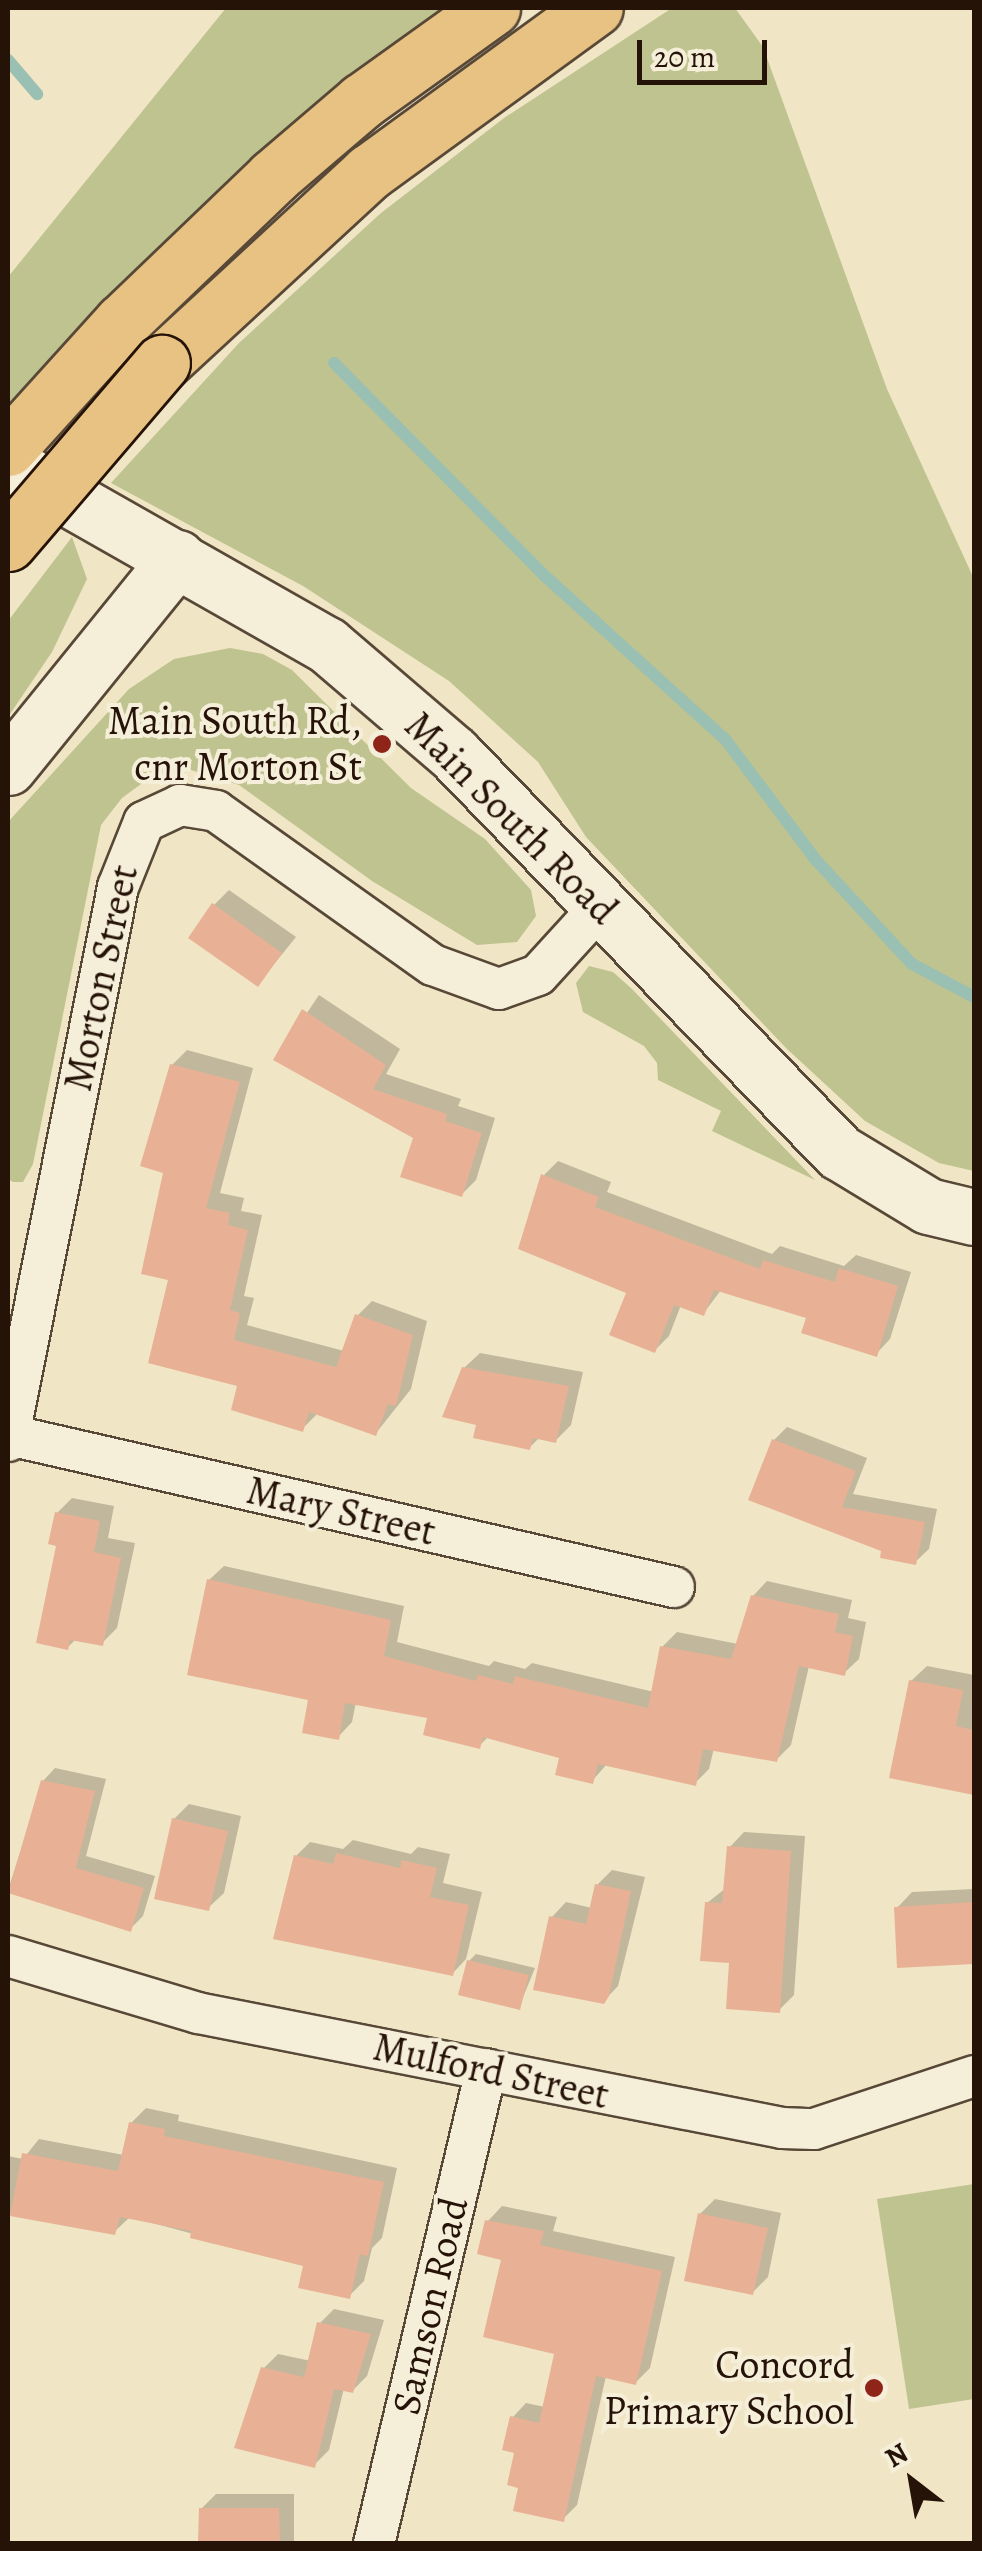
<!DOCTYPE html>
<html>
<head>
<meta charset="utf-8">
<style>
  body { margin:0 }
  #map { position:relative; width:982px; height:2551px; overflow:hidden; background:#f0e5c4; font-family:Alegreya,serif }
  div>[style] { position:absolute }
  .green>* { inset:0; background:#bfc390 }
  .shadow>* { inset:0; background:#0003 }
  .stream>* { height:12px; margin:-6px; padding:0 6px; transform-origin:6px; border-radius:6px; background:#9abfb3 }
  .building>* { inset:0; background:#e8b195 }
  .roads { filter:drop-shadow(2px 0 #584837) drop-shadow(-2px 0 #584837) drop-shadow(0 2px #584837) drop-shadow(0 -2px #584837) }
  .street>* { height:40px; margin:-20px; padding:0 20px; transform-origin:20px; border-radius:20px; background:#f5eed9 }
  .secondary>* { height:55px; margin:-27.5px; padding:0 27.5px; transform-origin:27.5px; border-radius:27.5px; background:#f5eed9 }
  .highway>* { height:55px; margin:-27.5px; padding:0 27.5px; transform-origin:27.5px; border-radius:27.5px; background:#e8c282 }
  .bridges { filter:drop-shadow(2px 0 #261308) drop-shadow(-2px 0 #261308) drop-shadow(0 2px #261308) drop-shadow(0 -2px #261308) }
  .highway-bridge>* { height:55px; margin:-27.5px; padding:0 27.5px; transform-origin:27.5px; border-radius:27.5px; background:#e8c282 }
  .dots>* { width:28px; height:28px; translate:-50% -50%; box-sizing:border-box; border:5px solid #f5eed9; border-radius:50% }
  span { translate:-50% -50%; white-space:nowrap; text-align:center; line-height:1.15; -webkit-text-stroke:8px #f5eed9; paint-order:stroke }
  .poi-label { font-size:40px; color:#261308 }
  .right { translate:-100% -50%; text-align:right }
  .street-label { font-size:40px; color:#261308 }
  .frame { position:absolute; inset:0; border:10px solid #261308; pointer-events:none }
  .north { position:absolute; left:862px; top:2431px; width:100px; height:100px; -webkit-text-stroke:8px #f5eed9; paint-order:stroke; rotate:329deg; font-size:28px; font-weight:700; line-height:40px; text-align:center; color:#261308 }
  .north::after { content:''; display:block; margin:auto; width:35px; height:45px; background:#261308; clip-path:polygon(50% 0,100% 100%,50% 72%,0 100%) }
  .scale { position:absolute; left:637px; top:40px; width:130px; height:45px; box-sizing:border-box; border:5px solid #261308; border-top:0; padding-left:12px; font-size:30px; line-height:35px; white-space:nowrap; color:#261308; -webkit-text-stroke:8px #f5eed9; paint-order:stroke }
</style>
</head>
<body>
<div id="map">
  <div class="green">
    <div style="clip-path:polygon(226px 8px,446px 8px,295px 121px,8px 419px,8px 277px)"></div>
    <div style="clip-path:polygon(672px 8px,735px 8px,763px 47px,887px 389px,974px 579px,974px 1171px,939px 1163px,865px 1121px,786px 1048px,586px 837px,538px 762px,449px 681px,303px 586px,111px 483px,239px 343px,381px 213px,504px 118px)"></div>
    <div style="clip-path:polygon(72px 537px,87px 579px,52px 652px,8px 717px,8px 621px)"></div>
    <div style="clip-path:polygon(230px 648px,263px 654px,292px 670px,411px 788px,485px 839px,531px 890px,536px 916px,517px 942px,477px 945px,372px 881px,239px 785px,191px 770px,152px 776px,122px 798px,101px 825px,33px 1164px,23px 1182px,13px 1182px,8px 1179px,8px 822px,129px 689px,174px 659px)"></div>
    <div style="clip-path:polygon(589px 966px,613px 972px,632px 989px,815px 1180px,712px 1131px,721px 1111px,658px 1080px,657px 1063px,644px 1046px,583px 1012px,576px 983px)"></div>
    <div style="clip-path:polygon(974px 2184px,974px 2399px,909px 2409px,877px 2199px)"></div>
  </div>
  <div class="shadow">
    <div style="clip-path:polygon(229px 890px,296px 937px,258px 984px,214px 905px)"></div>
    <div style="clip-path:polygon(319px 995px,400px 1049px,386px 1074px,461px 1099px,458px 1106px,495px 1118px,476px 1180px,461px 1195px,416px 1137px,276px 1059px)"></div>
    <div style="clip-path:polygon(187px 1050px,253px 1068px,220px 1193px,244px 1198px,241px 1211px,262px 1215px,244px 1296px,254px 1298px,247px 1325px,344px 1351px,357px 1316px,372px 1301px,427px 1321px,411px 1389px,376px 1433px,317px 1414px,302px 1429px,240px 1384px,171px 1278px,166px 1171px,172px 1065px)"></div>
    <div style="clip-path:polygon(558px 1161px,611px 1182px,607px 1192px,772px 1254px,780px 1246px,844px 1266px,856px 1255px,911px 1272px,890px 1339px,876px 1354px,809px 1317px,721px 1290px,703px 1314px,681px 1305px,669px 1336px,655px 1350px,629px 1291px,544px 1175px)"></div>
    <div style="clip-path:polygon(480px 1353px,583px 1372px,571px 1425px,556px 1440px,540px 1437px,529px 1448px,479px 1423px,464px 1368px)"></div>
    <div style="clip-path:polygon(787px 1427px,867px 1458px,853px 1494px,937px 1509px,929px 1549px,915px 1562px,884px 1550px,774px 1440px)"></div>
    <div style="clip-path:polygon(72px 1498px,114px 1506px,108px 1538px,135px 1543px,117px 1628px,102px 1643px,77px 1638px,67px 1648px,57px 1513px)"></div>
    <div style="clip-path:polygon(224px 1566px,404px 1606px,397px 1642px,489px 1666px,494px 1661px,525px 1669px,532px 1663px,654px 1692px,662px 1647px,677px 1632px,738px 1644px,753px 1596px,767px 1581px,852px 1600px,848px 1618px,866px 1622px,859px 1659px,844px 1673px,809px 1666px,791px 1745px,776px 1760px,714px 1748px,709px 1769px,695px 1783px,607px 1764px,592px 1781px,562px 1756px,489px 1736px,479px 1746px,430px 1716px,356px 1702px,352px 1722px,338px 1737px,209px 1580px)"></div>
    <div style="clip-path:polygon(927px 1666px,974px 1675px,974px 1793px,892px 1776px,911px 1681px)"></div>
    <div style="clip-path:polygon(55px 1768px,106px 1779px,86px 1856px,155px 1876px,143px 1916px,130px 1929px,8px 1890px,43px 1781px)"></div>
    <div style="clip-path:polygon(189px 1804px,241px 1816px,224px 1893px,208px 1908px,174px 1819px)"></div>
    <div style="clip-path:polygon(744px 1832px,805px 1836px,794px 1995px,779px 2010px,732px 1961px,707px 1903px,726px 1888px,729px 1848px)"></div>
    <div style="clip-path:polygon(353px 1840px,411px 1854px,418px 1847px,450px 1854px,443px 1883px,482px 1892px,466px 1959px,452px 1974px,296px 1856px,310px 1842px,343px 1849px)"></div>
    <div style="clip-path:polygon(612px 1870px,645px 1877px,618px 1986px,603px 2002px,551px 1918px,566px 1902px,592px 1908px,597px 1885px)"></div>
    <div style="clip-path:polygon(974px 1889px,974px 1962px,900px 1965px,897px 1908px,912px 1892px)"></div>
    <div style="clip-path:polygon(476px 1954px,535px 1968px,519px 2007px,469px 1961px)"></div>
    <div style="clip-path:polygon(146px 2108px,179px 2115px,178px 2121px,397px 2168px,382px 2238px,372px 2248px,364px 2281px,349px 2296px,306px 2264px,130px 2217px,114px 2232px,8px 2213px,8px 2156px,23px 2159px,39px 2139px,124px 2155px,131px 2123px)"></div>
    <div style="clip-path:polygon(715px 2199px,781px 2213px,768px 2277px,753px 2292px,700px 2214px)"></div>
    <div style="clip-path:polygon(502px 2206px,557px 2217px,553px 2231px,675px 2257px,650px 2368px,636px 2382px,606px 2376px,577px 2505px,563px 2519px,521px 2486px,512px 2418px,526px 2403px,545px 2407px,557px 2352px,488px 2221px)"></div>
    <div style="clip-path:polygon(334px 2309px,384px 2320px,367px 2376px,353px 2390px,344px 2388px,329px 2450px,314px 2465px,263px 2369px,278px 2354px,311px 2361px,319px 2324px)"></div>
    <div style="clip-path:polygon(216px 2494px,294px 2494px,294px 2544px,201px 2544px,201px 2509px)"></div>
  </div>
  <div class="stream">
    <div style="left:8px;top:60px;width:45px;rotate:49.5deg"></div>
    <div style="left:334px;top:363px;width:300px;rotate:45.3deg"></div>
    <div style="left:545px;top:576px;width:243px;rotate:42.2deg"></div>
    <div style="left:725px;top:739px;width:150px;rotate:53.1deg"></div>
    <div style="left:815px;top:859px;width:143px;rotate:47.3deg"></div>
    <div style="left:912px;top:964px;width:70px;rotate:28deg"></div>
  </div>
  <div class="building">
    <div style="clip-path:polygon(212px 903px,282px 953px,258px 987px,188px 938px)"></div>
    <div style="clip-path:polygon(302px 1009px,386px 1065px,373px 1089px,447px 1114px,445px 1121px,482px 1133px,462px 1197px,400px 1177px,413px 1138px,273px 1060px)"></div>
    <div style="clip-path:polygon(170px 1064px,240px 1082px,206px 1208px,230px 1213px,228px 1225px,248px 1230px,230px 1310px,240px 1313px,234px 1340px,336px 1367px,355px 1314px,413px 1335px,396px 1406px,388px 1404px,376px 1436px,309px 1412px,303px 1432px,231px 1410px,237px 1386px,148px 1363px,168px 1280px,141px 1274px,163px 1173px,140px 1166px)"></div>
    <div style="clip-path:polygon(541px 1174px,599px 1197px,595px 1207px,760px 1269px,763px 1260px,835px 1282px,839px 1268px,898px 1286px,877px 1357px,801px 1333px,806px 1318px,714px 1290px,704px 1316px,674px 1305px,655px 1353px,609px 1335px,626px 1293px,518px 1249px)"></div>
    <div style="clip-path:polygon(462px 1367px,569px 1386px,556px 1443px,533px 1438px,530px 1450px,473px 1438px,476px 1425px,442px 1417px)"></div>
    <div style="clip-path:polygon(772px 1439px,856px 1471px,842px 1507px,925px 1522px,916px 1565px,880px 1558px,881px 1551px,748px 1500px)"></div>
    <div style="clip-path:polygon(55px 1512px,100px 1521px,94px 1552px,121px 1558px,103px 1646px,70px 1640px,68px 1650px,36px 1643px,56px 1546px,48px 1544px)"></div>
    <div style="clip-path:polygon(207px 1579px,391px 1620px,384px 1656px,476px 1681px,478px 1675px,513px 1684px,515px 1676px,648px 1708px,660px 1646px,731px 1659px,751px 1595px,839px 1614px,835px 1632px,853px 1636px,845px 1676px,799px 1666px,777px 1762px,703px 1749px,696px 1786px,598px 1764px,593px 1784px,555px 1775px,559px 1758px,483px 1737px,480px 1749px,423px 1735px,427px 1718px,345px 1703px,339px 1740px,302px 1733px,308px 1700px,187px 1675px)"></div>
    <div style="clip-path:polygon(909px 1680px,963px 1690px,956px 1726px,974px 1730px,974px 1795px,889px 1778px)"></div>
    <div style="clip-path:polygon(41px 1780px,95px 1791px,76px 1868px,144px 1888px,131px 1932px,8px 1893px)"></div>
    <div style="clip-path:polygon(172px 1818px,228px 1831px,209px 1911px,154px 1899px)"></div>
    <div style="clip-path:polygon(727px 1846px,791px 1851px,780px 2013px,726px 2009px,729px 1963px,700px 1961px,705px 1902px,722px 1903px)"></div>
    <div style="clip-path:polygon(336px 1853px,400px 1868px,402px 1860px,437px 1868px,430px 1897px,469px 1905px,453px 1976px,273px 1939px,294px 1855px,333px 1864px)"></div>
    <div style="clip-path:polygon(595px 1884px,631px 1891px,609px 1996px,604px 2004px,533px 1990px,549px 1916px,586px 1924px)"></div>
    <div style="clip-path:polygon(974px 1902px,974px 1964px,897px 1968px,894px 1907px)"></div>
    <div style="clip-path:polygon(467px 1960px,529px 1975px,520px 2010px,458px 1995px)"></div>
    <div style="clip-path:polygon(129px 2122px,165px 2129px,164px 2136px,384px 2182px,368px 2256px,360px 2254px,350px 2299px,298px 2288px,303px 2266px,190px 2238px,191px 2231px,120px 2217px,115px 2235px,10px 2216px,22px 2153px,118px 2171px)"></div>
    <div style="clip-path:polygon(698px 2213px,768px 2228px,753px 2295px,684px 2281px)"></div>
    <div style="clip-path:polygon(485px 2220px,544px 2231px,540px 2245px,662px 2271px,636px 2385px,596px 2376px,564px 2522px,513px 2511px,518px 2488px,507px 2485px,514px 2453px,502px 2450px,510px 2416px,539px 2423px,554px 2354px,483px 2337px,501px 2260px,477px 2254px)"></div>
    <div style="clip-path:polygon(317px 2322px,371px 2334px,353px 2393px,334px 2389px,315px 2468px,234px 2448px,261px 2367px,304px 2377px)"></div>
    <div style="clip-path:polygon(199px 2508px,279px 2508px,280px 2544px,198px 2544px)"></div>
  </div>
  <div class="roads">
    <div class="street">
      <div style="left:9px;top:1435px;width:682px;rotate:12.88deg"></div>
      <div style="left:8px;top:1441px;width:565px;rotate:-78.77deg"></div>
      <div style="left:118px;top:887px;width:70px;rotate:-68.2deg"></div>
      <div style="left:144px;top:822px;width:40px;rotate:-25deg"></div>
      <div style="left:180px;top:805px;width:36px;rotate:9deg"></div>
      <div style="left:216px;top:811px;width:266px;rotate:35.4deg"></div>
      <div style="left:433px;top:965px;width:70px;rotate:20deg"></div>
      <div style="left:499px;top:989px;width:41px;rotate:-19.7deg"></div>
      <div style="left:538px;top:975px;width:92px;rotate:-47.6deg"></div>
      <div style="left:8px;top:1956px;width:198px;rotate:16.7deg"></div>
      <div style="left:198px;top:2013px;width:595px;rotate:11.14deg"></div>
      <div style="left:782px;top:2128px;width:32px;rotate:2deg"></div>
      <div style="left:814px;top:2129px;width:169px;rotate:-18.3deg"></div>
      <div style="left:374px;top:2544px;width:488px;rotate:-76.7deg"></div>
    </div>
    <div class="secondary">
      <div style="left:8px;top:464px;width:367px;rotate:29.6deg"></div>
      <div style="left:327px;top:645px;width:167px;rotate:40.6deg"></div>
      <div style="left:454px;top:754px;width:554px;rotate:45.95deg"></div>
      <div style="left:839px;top:1152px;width:104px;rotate:31.2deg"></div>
      <div style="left:928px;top:1206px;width:47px;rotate:13.4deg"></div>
      <div style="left:8px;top:767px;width:269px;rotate:-51deg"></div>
    </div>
    <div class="highway">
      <div style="left:162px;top:363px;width:282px;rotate:-42.7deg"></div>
      <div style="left:369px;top:172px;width:279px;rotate:-36deg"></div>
      <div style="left:8px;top:448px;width:170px;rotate:-47.9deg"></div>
      <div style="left:122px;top:322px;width:209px;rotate:-43.8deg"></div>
      <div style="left:273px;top:177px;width:117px;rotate:-40.5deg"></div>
      <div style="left:362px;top:101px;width:160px;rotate:-35.6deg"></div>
    </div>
  </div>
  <div class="bridges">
    <div class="highway-bridge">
      <div style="left:8px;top:543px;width:237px;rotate:-49.5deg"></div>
    </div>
  </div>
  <div class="dots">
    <div style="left:382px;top:744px;background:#8f2418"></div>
    <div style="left:874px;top:2388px;background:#8f2418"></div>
  </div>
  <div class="poi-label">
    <span class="right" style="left:362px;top:744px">Main South Rd,<br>cnr Morton St</span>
    <span class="right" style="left:854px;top:2388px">Concord<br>Primary School</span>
  </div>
  <div class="street-label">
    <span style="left:511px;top:818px;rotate:45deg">Main South Road</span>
    <span style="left:101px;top:978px;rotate:-78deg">Morton Street</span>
    <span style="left:341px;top:1511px;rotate:13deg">Mary Street</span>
    <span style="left:491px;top:2071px;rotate:12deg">Mulford Street</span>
    <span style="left:430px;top:2306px;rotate:-77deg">Samson Road</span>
  </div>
  <div class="frame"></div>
  <div class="north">N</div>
  <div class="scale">20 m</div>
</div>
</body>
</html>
